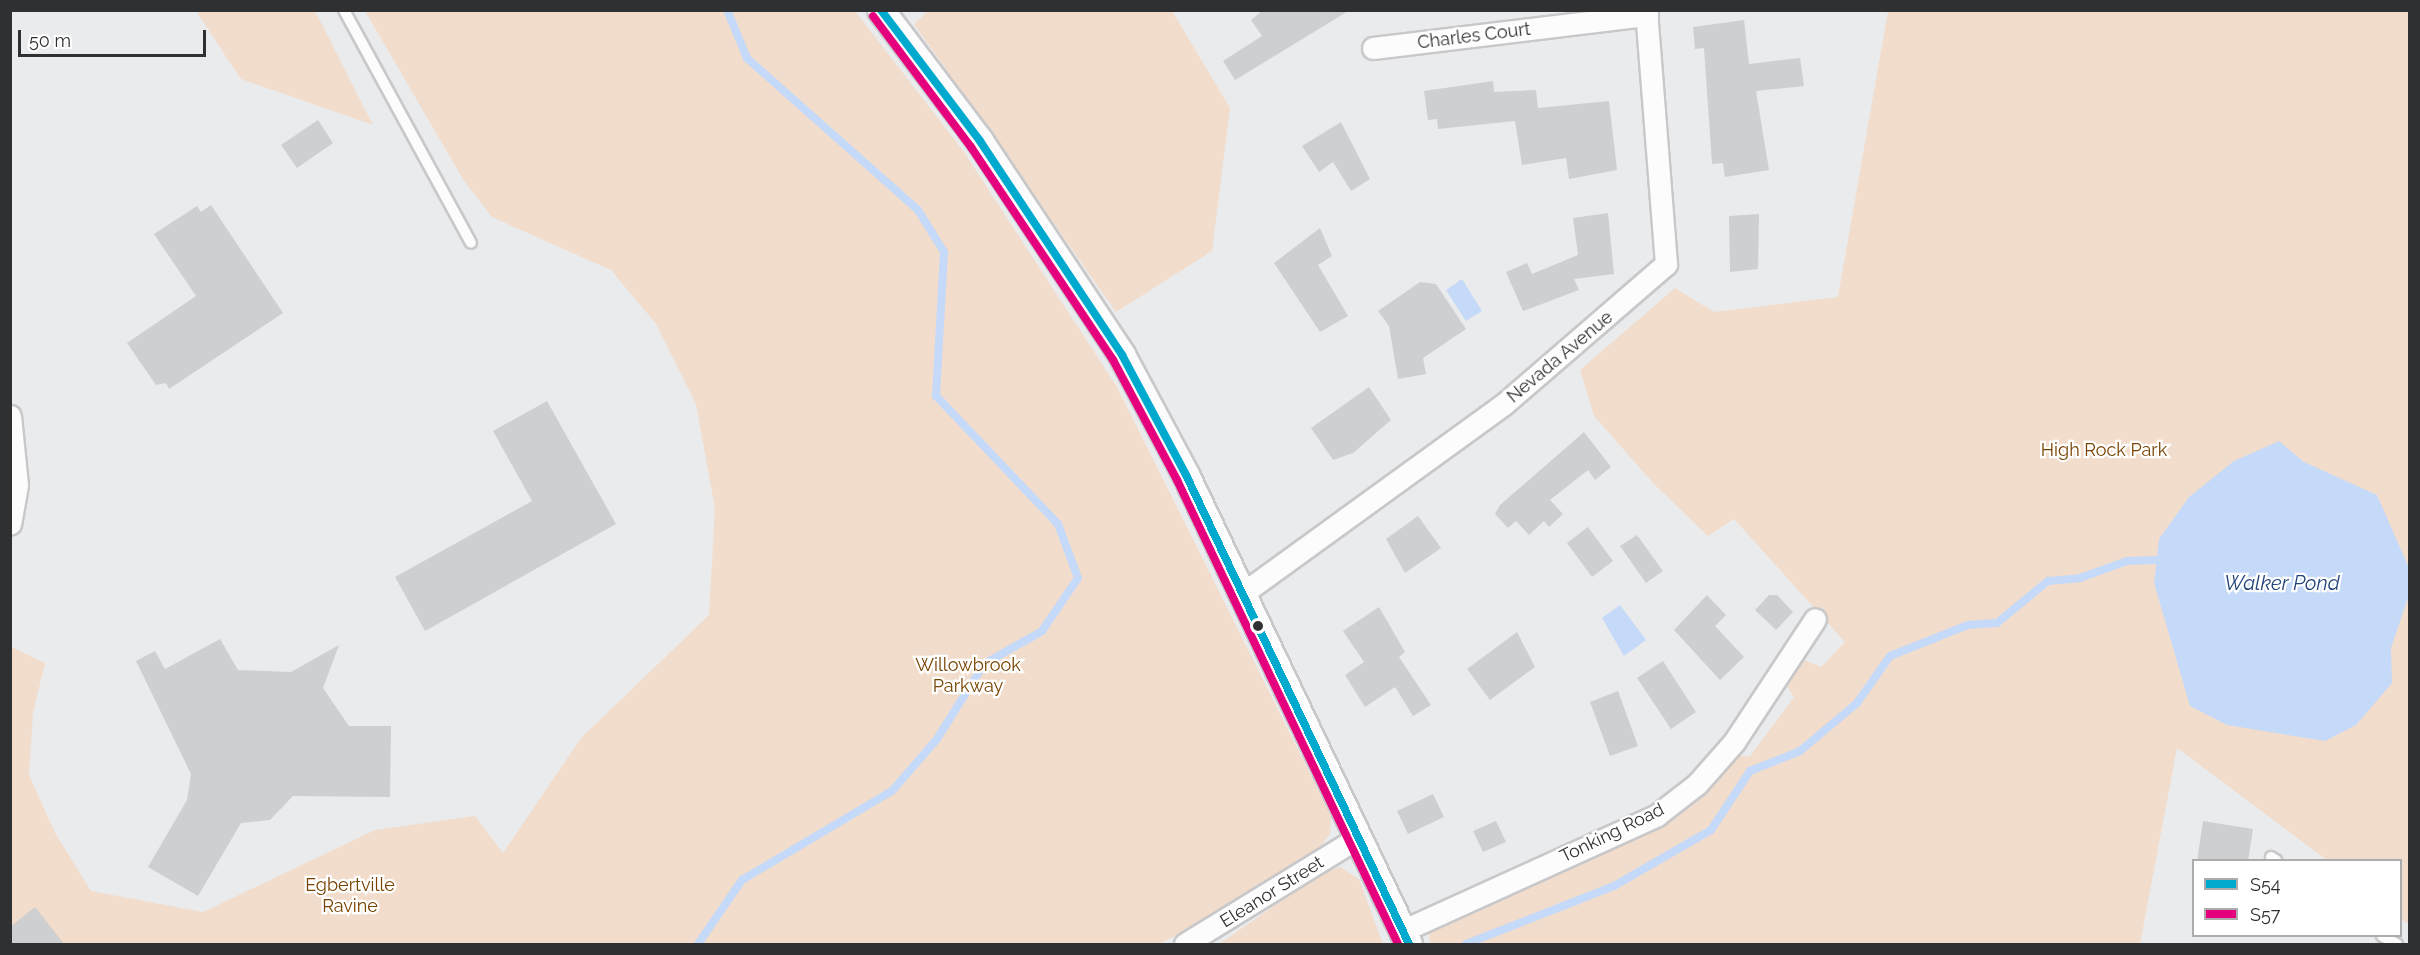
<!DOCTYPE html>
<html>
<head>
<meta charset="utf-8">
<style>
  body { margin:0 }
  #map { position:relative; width:2420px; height:955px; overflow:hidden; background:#eaebed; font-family:Raleway,sans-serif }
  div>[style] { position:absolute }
  .green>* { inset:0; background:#f2ddcc }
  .water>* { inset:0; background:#c5d9f9 }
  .stream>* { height:8px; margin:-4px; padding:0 4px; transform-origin:4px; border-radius:4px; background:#c5d9f9 }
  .building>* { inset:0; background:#cecfd0 }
  .roads { filter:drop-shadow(2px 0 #c8c8ca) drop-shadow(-2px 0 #c8c8ca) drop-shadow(0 2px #c8c8ca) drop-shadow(0 -2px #c8c8ca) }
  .service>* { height:10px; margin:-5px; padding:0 5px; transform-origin:5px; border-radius:5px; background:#fcfcfc }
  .minor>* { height:21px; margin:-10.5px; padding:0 10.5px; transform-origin:10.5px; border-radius:10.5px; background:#fcfcfc }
  .tertiary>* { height:26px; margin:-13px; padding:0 13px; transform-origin:13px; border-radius:13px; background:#fcfcfc }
  .bus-1>* { height:8px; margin:-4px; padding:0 4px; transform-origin:4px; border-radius:4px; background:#00a9ce }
  .bus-2>* { height:8px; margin:-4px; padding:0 4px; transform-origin:4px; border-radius:4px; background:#e5007d }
  .dots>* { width:16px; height:16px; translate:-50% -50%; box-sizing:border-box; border:3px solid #fff; border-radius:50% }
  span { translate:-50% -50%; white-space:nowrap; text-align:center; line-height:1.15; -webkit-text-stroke:4.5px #fff; paint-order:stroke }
  .street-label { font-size:18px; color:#2f3031 }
  .park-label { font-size:18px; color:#784301 }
  .water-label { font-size:20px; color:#22447a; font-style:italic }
  .frame { position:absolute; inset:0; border:12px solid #2f3031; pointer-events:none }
  .legend { position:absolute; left:2192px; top:859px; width:210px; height:78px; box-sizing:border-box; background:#fff; border:2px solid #acacad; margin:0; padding:8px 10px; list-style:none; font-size:18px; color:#2f3031 }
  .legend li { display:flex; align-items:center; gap:12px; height:30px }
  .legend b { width:30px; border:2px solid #acacad }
  .scale { position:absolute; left:18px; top:30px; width:188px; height:27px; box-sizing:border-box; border:3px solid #2f3031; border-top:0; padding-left:8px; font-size:18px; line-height:21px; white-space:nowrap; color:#2f3031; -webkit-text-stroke:4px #fff; paint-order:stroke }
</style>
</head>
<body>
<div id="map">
  <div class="green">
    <div style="clip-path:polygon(196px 11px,315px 11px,373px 125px,241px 79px)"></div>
    <div style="clip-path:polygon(365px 11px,855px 11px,964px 152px,1117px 387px,1331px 816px,1330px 834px,1321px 846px,1209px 919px,1159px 944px,11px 944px,11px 647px,45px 663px,33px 713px,29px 775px,55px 833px,91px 891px,203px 912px,375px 830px,475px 816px,503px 853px,581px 738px,709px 615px,715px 509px,696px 404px,656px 324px,611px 270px,492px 217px,464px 181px)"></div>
    <div style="clip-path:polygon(928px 11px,1172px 11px,1230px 108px,1212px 251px,1116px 312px,914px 24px)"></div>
    <div style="clip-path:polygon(1888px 11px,2409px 11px,2409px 925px,2401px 918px,2400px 860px,2327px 860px,2177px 748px,2140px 944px,1430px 944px,1429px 933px,1441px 921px,1658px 827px,1702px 796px,1736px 756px,1750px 756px,1794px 697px,1784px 681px,1802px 659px,1821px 667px,1845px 642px,1734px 519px,1708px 536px,1653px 483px,1594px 416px,1580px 370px,1675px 288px,1714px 312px,1838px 297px)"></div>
    <div style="clip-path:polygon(1340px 867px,1359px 879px,1383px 944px,1219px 944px,1322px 873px)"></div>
  </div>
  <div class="water">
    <div style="clip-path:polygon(1462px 279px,1482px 311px,1466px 321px,1446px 290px)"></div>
    <div style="clip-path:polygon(2279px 441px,2304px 462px,2377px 495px,2409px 568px,2409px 595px,2391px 648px,2392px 683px,2356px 725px,2325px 741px,2227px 725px,2190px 706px,2154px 583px,2159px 539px,2189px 497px,2234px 461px)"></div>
    <div style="clip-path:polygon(1620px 605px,1646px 640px,1624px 656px,1602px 618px)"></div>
  </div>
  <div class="stream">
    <div style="left:698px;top:944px;width:78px;rotate:-55.5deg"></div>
    <div style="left:742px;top:880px;width:174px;rotate:-30.7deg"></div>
    <div style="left:892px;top:791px;width:69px;rotate:-49.1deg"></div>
    <div style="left:937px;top:739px;width:89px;rotate:-57.9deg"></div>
    <div style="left:984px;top:664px;width:67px;rotate:-29.6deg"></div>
    <div style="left:1042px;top:631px;width:64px;rotate:-55.8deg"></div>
    <div style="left:1078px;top:578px;width:58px;rotate:-110.3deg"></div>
    <div style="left:1058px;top:524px;width:177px;rotate:-133.6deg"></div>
    <div style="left:936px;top:396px;width:144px;rotate:-86.8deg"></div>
    <div style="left:944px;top:252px;width:49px;rotate:-121.8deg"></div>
    <div style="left:918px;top:210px;width:229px;rotate:-138.4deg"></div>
    <div style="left:747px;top:58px;width:52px;rotate:-112.6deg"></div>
    <div style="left:1466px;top:944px;width:159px;rotate:-21.4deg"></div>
    <div style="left:1614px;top:886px;width:112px;rotate:-30deg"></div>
    <div style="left:1711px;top:830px;width:71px;rotate:-56.5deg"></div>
    <div style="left:1750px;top:771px;width:54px;rotate:-21.8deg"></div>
    <div style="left:1800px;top:751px;width:75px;rotate:-40.1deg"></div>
    <div style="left:1857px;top:703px;width:57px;rotate:-54.9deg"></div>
    <div style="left:1890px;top:656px;width:84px;rotate:-21.7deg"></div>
    <div style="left:1968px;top:625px;width:29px;rotate:-4deg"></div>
    <div style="left:1997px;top:623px;width:66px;rotate:-39.5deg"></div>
    <div style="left:2048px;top:581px;width:32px;rotate:-5deg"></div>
    <div style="left:2080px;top:578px;width:50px;rotate:-19.9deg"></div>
    <div style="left:2127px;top:561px;width:30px;rotate:-2deg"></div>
  </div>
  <div class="building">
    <div style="clip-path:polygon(1263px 10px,1350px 10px,1235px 80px,1223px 61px,1262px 36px,1251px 20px)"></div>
    <div style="clip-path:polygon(1744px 20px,1749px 64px,1800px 58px,1804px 86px,1756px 91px,1769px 170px,1725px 177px,1723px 163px,1712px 164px,1704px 48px,1695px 49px,1693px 27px)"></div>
    <div style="clip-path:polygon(1493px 81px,1494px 92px,1536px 90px,1538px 108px,1609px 101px,1617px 170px,1569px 179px,1566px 158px,1522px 165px,1515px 121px,1438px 129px,1437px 119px,1428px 120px,1424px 91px)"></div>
    <div style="clip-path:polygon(318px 120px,333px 143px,297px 168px,281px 145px)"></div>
    <div style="clip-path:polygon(1341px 122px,1370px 179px,1351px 191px,1333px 162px,1319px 172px,1302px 146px)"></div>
    <div style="clip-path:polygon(211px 205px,283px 313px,169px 389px,166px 383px,156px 385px,127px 343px,196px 296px,154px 234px,197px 206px,201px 212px)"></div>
    <div style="clip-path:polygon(1608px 213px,1614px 274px,1574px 279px,1579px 290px,1523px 311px,1506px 272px,1527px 263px,1532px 274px,1578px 255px,1573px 218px)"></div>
    <div style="clip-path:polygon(1759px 214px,1758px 269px,1730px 272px,1729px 216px)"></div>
    <div style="clip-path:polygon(1320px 228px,1332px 256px,1318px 265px,1348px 316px,1320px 332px,1274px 263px)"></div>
    <div style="clip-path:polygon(1420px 282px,1436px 284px,1466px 329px,1423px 358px,1426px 374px,1398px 379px,1389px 326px,1378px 311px)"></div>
    <div style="clip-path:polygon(1369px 387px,1391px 420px,1353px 453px,1333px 460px,1311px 428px)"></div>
    <div style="clip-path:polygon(547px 401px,616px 524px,425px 631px,395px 577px,532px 501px,493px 431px)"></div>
    <div style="clip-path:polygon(1584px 432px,1611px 467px,1595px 480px,1588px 470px,1550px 500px,1563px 514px,1549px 527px,1544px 521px,1529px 535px,1516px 521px,1508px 528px,1495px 514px,1500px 505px)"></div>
    <div style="clip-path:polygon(1418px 516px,1441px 548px,1405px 573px,1386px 539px)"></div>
    <div style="clip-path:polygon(1588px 527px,1613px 561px,1592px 577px,1567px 543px)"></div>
    <div style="clip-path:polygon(1637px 535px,1663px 571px,1646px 583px,1620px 546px)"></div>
    <div style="clip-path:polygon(1707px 595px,1726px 615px,1715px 626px,1744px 657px,1720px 680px,1674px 630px)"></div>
    <div style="clip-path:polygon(1769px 595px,1777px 595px,1793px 612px,1776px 630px,1755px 610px)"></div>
    <div style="clip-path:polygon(1379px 607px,1405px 652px,1399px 657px,1431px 705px,1413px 716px,1395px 687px,1365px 707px,1345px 675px,1364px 662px,1343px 631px)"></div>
    <div style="clip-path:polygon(1517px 632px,1535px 667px,1490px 700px,1467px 669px)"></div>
    <div style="clip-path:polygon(220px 639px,238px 670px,291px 672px,339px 645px,323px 688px,349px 726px,391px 726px,390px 797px,293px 796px,270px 820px,241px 823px,198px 896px,148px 867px,187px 800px,191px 774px,136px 661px,155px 651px,165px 669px)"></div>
    <div style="clip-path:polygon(1663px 661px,1696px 712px,1671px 729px,1637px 678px)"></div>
    <div style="clip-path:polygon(1618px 691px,1638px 746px,1610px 756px,1590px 702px)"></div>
    <div style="clip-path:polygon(1433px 794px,1444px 817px,1408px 834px,1397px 811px)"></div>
    <div style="clip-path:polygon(1496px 821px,1506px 842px,1483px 852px,1473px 831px)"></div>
    <div style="clip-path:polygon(2203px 821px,2253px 829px,2248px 861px,2197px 861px)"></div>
    <div style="clip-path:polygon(35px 907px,65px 945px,10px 945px,10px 927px)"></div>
  </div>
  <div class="roads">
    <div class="service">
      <div style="left:344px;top:10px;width:265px;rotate:61.4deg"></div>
      <div style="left:2271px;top:857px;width:6px;rotate:31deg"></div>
      <div style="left:2382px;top:936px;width:17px;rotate:28deg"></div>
    </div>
    <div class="minor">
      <div style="left:1373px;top:48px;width:276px;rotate:-6.9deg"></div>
      <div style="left:10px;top:416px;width:69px;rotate:84.2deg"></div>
      <div style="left:17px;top:485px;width:39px;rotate:100deg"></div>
      <div style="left:1243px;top:593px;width:322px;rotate:-35.9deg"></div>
      <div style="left:1504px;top:404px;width:214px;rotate:-40.8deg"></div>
      <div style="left:1666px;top:264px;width:255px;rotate:-94.5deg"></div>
      <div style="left:1404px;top:930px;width:278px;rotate:-24.4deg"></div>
      <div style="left:1657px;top:815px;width:51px;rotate:-37.8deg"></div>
      <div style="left:1697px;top:784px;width:56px;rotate:-48.6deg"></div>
      <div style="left:1734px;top:742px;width:147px;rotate:-56.6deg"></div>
      <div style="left:1185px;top:944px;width:202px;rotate:-31.6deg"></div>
    </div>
    <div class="tertiary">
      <div style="left:881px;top:10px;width:164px;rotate:52.9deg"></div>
      <div style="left:980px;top:141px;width:257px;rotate:56.4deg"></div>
      <div style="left:1122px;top:355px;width:136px;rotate:61.9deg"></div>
      <div style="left:1186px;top:475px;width:519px;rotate:64.57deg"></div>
    </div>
  </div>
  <div class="bus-1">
    <div style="left:881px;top:10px;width:164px;rotate:52.9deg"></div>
    <div style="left:980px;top:141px;width:257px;rotate:56.4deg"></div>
    <div style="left:1122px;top:355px;width:136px;rotate:61.9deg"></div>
    <div style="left:1186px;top:475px;width:519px;rotate:64.57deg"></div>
  </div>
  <div class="bus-2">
    <div style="left:873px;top:16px;width:164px;rotate:53.2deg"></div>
    <div style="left:971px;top:147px;width:256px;rotate:56.3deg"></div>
    <div style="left:1113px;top:360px;width:136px;rotate:61.9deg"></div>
    <div style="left:1177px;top:480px;width:514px;rotate:64.53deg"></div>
  </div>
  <div class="dots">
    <div style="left:1258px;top:626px;background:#2f3031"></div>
  </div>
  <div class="street-label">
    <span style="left:1474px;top:36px;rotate:-7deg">Charles Court</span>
    <span style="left:1560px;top:357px;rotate:-40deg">Nevada Avenue</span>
    <span style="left:1612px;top:833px;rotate:-26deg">Tonking Road</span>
    <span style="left:1272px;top:892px;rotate:-32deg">Eleanor Street</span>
  </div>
  <div class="park-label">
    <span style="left:2104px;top:450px">High Rock Park</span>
    <span style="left:968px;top:676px">Willowbrook<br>Parkway</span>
    <span style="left:350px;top:896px">Egbertville<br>Ravine</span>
  </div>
  <div class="water-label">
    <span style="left:2282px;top:583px">Walker Pond</span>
  </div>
  <div class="frame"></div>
  <ul class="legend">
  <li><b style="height:8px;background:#00a9ce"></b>S54</li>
  <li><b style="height:8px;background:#e5007d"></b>S57</li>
  </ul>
  <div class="scale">50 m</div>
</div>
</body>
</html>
